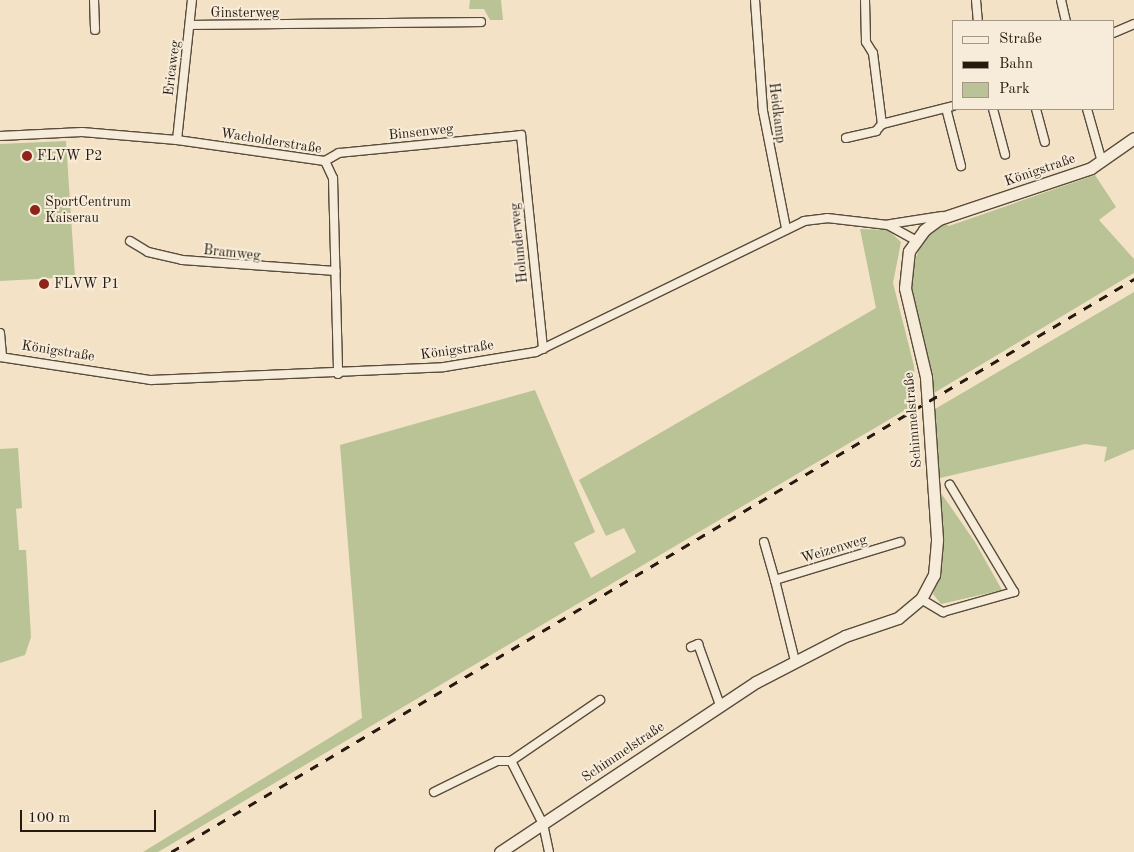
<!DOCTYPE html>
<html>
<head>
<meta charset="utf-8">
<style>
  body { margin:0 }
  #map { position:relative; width:1134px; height:852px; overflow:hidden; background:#f3e2c6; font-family:"Old Standard TT",serif }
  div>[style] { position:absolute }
  .green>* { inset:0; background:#b9c396 }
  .roads { filter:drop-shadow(1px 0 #584c3c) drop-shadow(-1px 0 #584c3c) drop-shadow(0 1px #584c3c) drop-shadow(0 -1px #584c3c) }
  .street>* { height:8px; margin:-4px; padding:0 4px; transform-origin:4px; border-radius:4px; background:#f7ecda }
  .secondary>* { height:11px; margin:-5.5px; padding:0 5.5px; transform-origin:5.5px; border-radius:5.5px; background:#f7ecda }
  .rail>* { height:2.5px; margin-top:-1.25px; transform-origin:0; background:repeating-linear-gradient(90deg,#251a0e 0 9px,transparent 0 18px) }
  .dots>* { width:14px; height:14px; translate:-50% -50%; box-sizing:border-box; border:2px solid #f7ecda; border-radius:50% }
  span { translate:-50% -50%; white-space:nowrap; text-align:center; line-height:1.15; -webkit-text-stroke:4px #f7ecda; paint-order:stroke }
  .street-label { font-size:14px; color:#251a0e }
  .poi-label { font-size:14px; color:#251a0e }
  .left { translate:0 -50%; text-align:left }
  .legend { position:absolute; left:952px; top:20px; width:162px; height:90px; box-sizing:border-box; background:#f7ecda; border:1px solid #a39888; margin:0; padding:6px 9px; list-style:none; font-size:15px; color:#251a0e }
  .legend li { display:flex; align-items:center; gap:10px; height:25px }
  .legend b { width:25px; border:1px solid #a39888 }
  .scale { position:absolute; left:20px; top:810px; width:136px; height:22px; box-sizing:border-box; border:2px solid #251a0e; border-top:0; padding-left:6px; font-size:15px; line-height:18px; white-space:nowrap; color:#251a0e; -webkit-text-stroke:4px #f7ecda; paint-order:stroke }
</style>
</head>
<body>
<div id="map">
  <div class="green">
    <div style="clip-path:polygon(470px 0,501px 0,503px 20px,490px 20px,484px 9px,469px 9px)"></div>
    <div style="clip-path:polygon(66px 141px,75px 277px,0 281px,0 144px)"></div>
    <div style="clip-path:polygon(1095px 175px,1116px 207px,1099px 220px,1134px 259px,1134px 273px,934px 393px,912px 295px,911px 274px,921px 242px,944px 223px,949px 226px)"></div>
    <div style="clip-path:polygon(860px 229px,888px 230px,901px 242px,893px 283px,914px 366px,917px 403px,158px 852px,143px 852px,362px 718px,340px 445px,535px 390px,595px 532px,574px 543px,591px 578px,636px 552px,624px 528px,606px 536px,579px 480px,876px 308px)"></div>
    <div style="clip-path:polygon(1134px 292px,1134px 449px,1104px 462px,1107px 447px,1085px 444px,940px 478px,935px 409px)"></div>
    <div style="clip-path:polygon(18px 448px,22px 508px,16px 509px,19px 550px,26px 550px,31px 637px,25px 655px,0 663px,0 449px)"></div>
    <div style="clip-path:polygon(941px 493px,975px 542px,1002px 590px,941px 604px,933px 594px,943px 561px)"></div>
  </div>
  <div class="roads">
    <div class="street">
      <div style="left:94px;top:0;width:30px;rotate:88deg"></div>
      <div style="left:755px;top:0;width:111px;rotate:85.9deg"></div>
      <div style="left:763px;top:111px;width:119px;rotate:78.9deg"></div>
      <div style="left:865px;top:0;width:42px;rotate:88.6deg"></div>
      <div style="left:866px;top:42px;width:13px;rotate:58deg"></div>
      <div style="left:873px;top:53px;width:72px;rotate:82.8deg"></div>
      <div style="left:882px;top:124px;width:73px;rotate:-14.2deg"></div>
      <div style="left:976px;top:0;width:21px;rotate:85deg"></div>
      <div style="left:1061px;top:0;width:22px;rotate:77deg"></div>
      <div style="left:190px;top:25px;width:291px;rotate:-0.6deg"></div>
      <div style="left:1113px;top:33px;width:23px;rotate:-23deg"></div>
      <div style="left:946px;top:108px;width:60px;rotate:75.5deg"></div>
      <div style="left:993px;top:109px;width:47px;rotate:75.1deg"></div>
      <div style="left:1036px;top:109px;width:34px;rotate:75deg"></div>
      <div style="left:1087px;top:109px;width:55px;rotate:74.2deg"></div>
      <div style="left:0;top:136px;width:82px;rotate:-2.8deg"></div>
      <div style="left:82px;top:132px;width:95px;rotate:4.8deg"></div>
      <div style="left:177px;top:140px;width:149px;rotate:8.1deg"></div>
      <div style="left:325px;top:161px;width:19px;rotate:65deg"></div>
      <div style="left:333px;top:178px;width:196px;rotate:88.5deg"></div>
      <div style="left:846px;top:138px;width:31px;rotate:-13deg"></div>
      <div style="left:876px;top:131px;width:9px;rotate:-49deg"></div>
      <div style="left:177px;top:140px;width:141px;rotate:-83.9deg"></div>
      <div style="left:325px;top:161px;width:16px;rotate:-30deg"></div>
      <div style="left:339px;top:153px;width:183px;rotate:-5.6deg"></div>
      <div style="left:521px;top:135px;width:215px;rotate:84.1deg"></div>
      <div style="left:890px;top:224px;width:52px;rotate:-8.9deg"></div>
      <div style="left:130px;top:241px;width:21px;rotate:31deg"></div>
      <div style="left:148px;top:252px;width:35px;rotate:13deg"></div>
      <div style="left:182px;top:260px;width:154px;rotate:4.1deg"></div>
      <div style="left:0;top:333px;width:24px;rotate:85deg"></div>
      <div style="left:0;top:357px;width:153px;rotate:8.7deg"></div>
      <div style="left:151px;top:380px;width:293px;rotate:-2.5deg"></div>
      <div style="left:444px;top:367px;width:93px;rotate:-9.3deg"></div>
      <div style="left:536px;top:352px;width:298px;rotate:-26deg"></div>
      <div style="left:804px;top:221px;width:23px;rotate:-7deg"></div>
      <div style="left:827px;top:218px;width:61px;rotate:6.5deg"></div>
      <div style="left:888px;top:225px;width:31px;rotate:29deg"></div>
      <div style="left:764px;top:542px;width:40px;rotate:74deg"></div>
      <div style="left:921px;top:599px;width:26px;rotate:31deg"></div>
      <div style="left:943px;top:612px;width:74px;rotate:-15.7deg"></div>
      <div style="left:1014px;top:592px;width:125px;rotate:-120.9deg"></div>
      <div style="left:691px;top:647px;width:8px;rotate:-23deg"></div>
      <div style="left:698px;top:644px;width:65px;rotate:70.2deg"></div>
      <div style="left:795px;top:661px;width:83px;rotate:-103.9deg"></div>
      <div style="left:775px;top:580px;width:131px;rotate:-16.9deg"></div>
      <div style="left:434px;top:792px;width:70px;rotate:-26.2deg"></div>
      <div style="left:497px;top:761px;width:14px"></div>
      <div style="left:549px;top:852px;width:29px;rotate:-102deg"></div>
      <div style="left:543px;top:824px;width:71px;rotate:-116.9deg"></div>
      <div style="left:511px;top:761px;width:108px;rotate:-34.4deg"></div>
    </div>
    <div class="secondary">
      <div style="left:500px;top:852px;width:307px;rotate:-33.6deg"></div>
      <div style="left:756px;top:682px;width:100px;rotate:-27.3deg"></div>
      <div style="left:845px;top:636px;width:56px;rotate:-18.8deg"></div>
      <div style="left:898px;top:618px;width:30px;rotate:-40deg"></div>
      <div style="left:921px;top:599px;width:27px;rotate:-62deg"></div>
      <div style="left:934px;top:575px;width:36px;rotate:-85deg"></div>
      <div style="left:937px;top:539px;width:162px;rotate:-93.9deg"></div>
      <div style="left:926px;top:377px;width:91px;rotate:-103.3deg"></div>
      <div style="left:905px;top:288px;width:37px;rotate:-84deg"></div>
      <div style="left:909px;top:251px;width:26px;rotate:-54deg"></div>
      <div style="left:924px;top:230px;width:19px;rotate:-36deg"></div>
      <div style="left:939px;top:219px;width:160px;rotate:-18.5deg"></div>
      <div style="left:1091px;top:168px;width:52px;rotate:-34.9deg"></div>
    </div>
  </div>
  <div class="rail">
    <div style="left:171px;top:852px;width:1121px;rotate:-30.75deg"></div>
  </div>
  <div class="dots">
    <div style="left:27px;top:156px;background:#8f2418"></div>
    <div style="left:35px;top:210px;background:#8f2418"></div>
    <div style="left:44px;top:284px;background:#8f2418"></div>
  </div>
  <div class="street-label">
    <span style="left:245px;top:13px">Ginsterweg</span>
    <span style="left:172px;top:68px;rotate:-83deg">Ericaweg</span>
    <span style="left:777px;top:113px;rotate:83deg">Heidkamp</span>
    <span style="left:421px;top:132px;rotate:-6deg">Binsenweg</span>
    <span style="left:271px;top:141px;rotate:9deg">Wacholderstraße</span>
    <span style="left:1040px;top:170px;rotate:-19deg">Königstraße</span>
    <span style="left:519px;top:243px;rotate:-96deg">Holunderweg</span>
    <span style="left:232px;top:253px;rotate:6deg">Bramweg</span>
    <span style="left:457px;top:350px;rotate:-8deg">Königstraße</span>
    <span style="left:58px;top:351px;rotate:9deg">Königstraße</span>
    <span style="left:913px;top:420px;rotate:-95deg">Schimmelstraße</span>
    <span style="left:834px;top:549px;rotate:-17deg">Weizenweg</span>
    <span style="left:623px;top:752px;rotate:-34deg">Schimmelstraße</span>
  </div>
  <div class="poi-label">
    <span class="left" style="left:37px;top:156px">FLVW P2</span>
    <span class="left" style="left:45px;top:210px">SportCentrum<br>Kaiserau</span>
    <span class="left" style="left:54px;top:284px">FLVW P1</span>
  </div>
  <ul class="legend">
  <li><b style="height:6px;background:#f7ecda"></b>Straße</li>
  <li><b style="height:6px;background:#251a0e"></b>Bahn</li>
  <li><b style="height:14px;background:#b9c396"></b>Park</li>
  </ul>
  <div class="scale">100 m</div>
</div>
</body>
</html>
